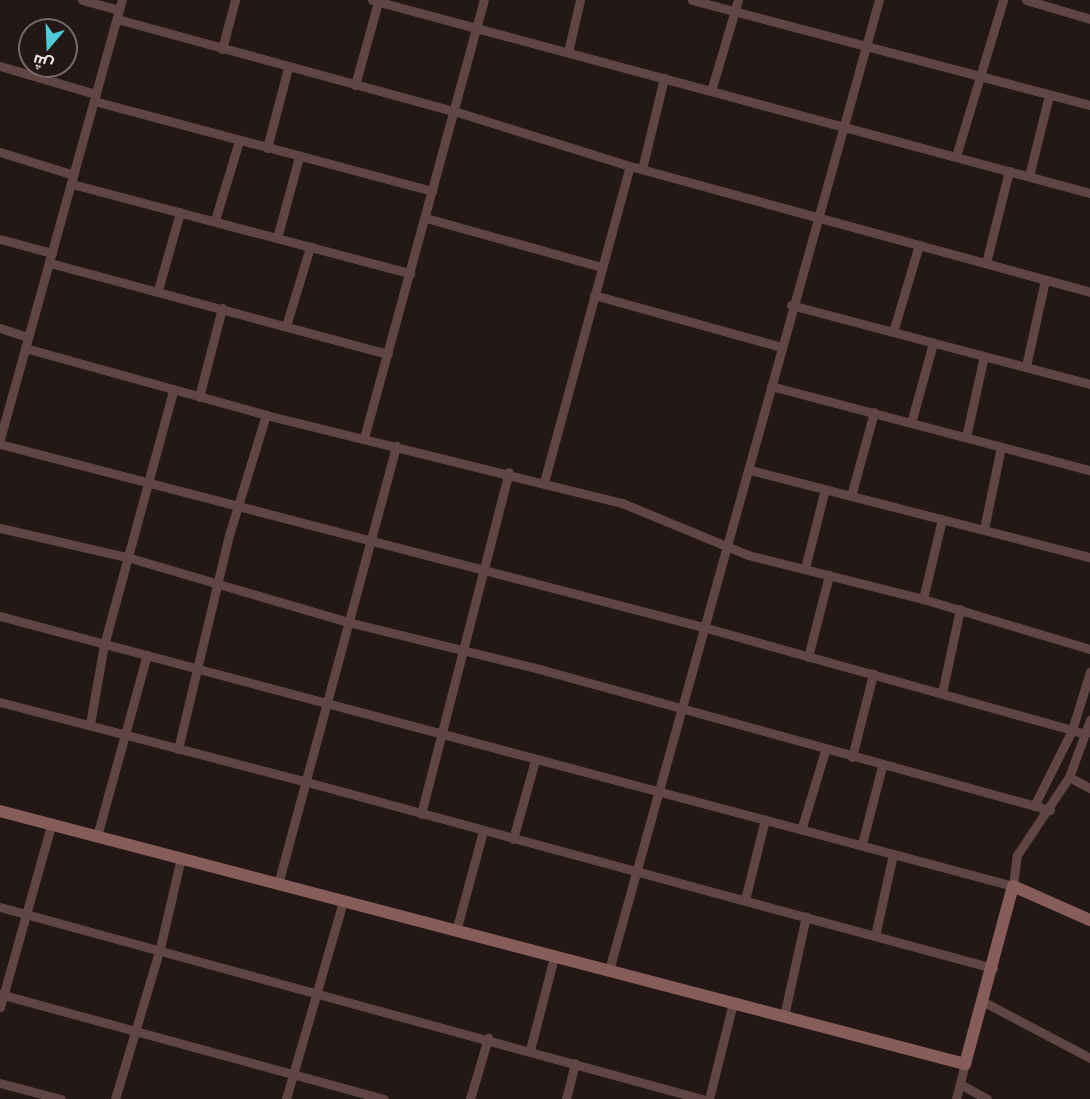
<!DOCTYPE html>
<html>
<head>
<meta charset="utf-8">
<style>
  body { margin:0 }
  #map { position:relative; width:1090px; height:1099px; overflow:hidden; background:#241817; font-family:"PT Serif",Cairo,serif }
  div>[style] { position:absolute }
  .minor>* { height:9px; margin:-4.5px; padding:0 4.5px; transform-origin:4.5px; border-radius:4.5px; background:#604643 }
  .secondary>* { height:12px; margin:-6px; padding:0 6px; transform-origin:6px; border-radius:6px; background:#875d59 }
  span { translate:-50% -50%; white-space:nowrap; text-align:center; line-height:1.15; -webkit-text-stroke:6px #241817; paint-order:stroke }
  .north { position:absolute; left:18px; top:18px; width:60px; height:60px; box-sizing:border-box; background:#241817; border:2px solid #756a69; border-radius:50%; rotate:199deg; font-size:16px; font-weight:700; line-height:24px; text-align:center; color:#efe6e5 }
  .north::after { content:''; display:block; margin:auto; width:21px; height:27px; background:#52cbd9; clip-path:polygon(50% 0,100% 100%,50% 72%,0 100%) }
</style>
</head>
<body>
<div id="map">
  <div class="minor">
    <div style="left:82px;top:0;width:38px;rotate:15deg"></div>
    <div style="left:372px;top:0;width:743px;rotate:15.05deg"></div>
    <div style="left:692px;top:0;width:412px;rotate:14.8deg"></div>
    <div style="left:1026px;top:0;width:67px;rotate:16.5deg"></div>
    <div style="left:117px;top:19px;width:349px;rotate:15.3deg"></div>
    <div style="left:454px;top:111px;width:184px;rotate:17.4deg"></div>
    <div style="left:630px;top:166px;width:477px;rotate:15.3deg"></div>
    <div style="left:222px;top:49px;width:51px;rotate:-75.1deg"></div>
    <div style="left:568px;top:52px;width:53px;rotate:-77deg"></div>
    <div style="left:0;top:66px;width:100px;rotate:16.3deg"></div>
    <div style="left:355px;top:85px;width:86px;rotate:-74.5deg"></div>
    <div style="left:711px;top:91px;width:95px;rotate:-73.5deg"></div>
    <div style="left:94px;top:101px;width:350px;rotate:14.9deg"></div>
    <div style="left:267px;top:148px;width:83px;rotate:-75.3deg"></div>
    <div style="left:0;top:152px;width:77px;rotate:17.3deg"></div>
    <div style="left:956px;top:156px;width:163px;rotate:-73.2deg"></div>
    <div style="left:642px;top:169px;width:94px;rotate:-76.4deg"></div>
    <div style="left:1029px;top:176px;width:83px;rotate:-76.1deg"></div>
    <div style="left:72px;top:184px;width:350px;rotate:14.8deg"></div>
    <div style="left:426px;top:218px;width:183px;rotate:15.6deg"></div>
    <div style="left:215px;top:220px;width:83px;rotate:-73.1deg"></div>
    <div style="left:277px;top:238px;width:84px;rotate:-74.8deg"></div>
    <div style="left:0;top:239px;width:54px;rotate:15.1deg"></div>
    <div style="left:50px;top:263px;width:350px;rotate:15.1deg"></div>
    <div style="left:986px;top:263px;width:95px;rotate:-76deg"></div>
    <div style="left:158px;top:290px;width:81px;rotate:-74.2deg"></div>
    <div style="left:594px;top:295px;width:194px;rotate:15.5deg"></div>
    <div style="left:791px;top:305px;width:309px;rotate:14.8deg"></div>
    <div style="left:286px;top:326px;width:83px;rotate:-73.1deg"></div>
    <div style="left:0;top:328px;width:29px;rotate:18deg"></div>
    <div style="left:893px;top:332px;width:91px;rotate:-73.4deg"></div>
    <div style="left:25px;top:348px;width:250px;rotate:15.5deg"></div>
    <div style="left:266px;top:415px;width:367px;rotate:13.9deg"></div>
    <div style="left:622px;top:503px;width:136px;rotate:22.4deg"></div>
    <div style="left:748px;top:555px;width:180px;rotate:14.1deg"></div>
    <div style="left:923px;top:599px;width:174px;rotate:16.7deg"></div>
    <div style="left:1026px;top:366px;width:88px;rotate:-77.5deg"></div>
    <div style="left:771px;top:386px;width:330px;rotate:14.8deg"></div>
    <div style="left:199px;top:397px;width:92px;rotate:-75.5deg"></div>
    <div style="left:911px;top:423px;width:83px;rotate:-74.6deg"></div>
    <div style="left:966px;top:437px;width:83px;rotate:-77.5deg"></div>
    <div style="left:364px;top:438px;width:454px;rotate:-74.7deg"></div>
    <div style="left:0;top:439px;width:456px;rotate:-74.5deg"></div>
    <div style="left:0;top:444px;width:726px;rotate:14.59deg"></div>
    <div style="left:703px;top:627px;width:397px;rotate:15.6deg"></div>
    <div style="left:750px;top:470px;width:351px;rotate:14.4deg"></div>
    <div style="left:544px;top:482px;width:327px;rotate:-74.8deg"></div>
    <div style="left:851px;top:496px;width:87px;rotate:-74.7deg"></div>
    <div style="left:0;top:528px;width:130px;rotate:12.9deg"></div>
    <div style="left:127px;top:557px;width:230px;rotate:16.4deg"></div>
    <div style="left:348px;top:622px;width:201px;rotate:13.8deg"></div>
    <div style="left:543px;top:670px;width:526px;rotate:15.44deg"></div>
    <div style="left:984px;top:529px;width:84px;rotate:-78.3deg"></div>
    <div style="left:805px;top:568px;width:81px;rotate:-75.8deg"></div>
    <div style="left:923px;top:599px;width:82px;rotate:-76.6deg"></div>
    <div style="left:0;top:616px;width:1048px;rotate:14.92deg"></div>
    <div style="left:1013px;top:886px;width:31px;rotate:-83deg"></div>
    <div style="left:1017px;top:855px;width:94px;rotate:-56.3deg"></div>
    <div style="left:1069px;top:777px;width:61px;rotate:-69.8deg"></div>
    <div style="left:808px;top:657px;width:85px;rotate:-75.6deg"></div>
    <div style="left:942px;top:693px;width:86px;rotate:-77.9deg"></div>
    <div style="left:0;top:702px;width:317px;rotate:14.6deg"></div>
    <div style="left:307px;top:782px;width:711px;rotate:15.17deg"></div>
    <div style="left:90px;top:724px;width:80px;rotate:-80deg"></div>
    <div style="left:104px;top:645px;width:263px;rotate:-74.8deg"></div>
    <div style="left:178px;top:749px;width:220px;rotate:-76.6deg"></div>
    <div style="left:229px;top:535px;width:126px;rotate:-72.9deg"></div>
    <div style="left:852px;top:757px;width:86px;rotate:-75.8deg"></div>
    <div style="left:1069px;top:777px;width:24px;rotate:28deg"></div>
    <div style="left:1034px;top:806px;width:85px;rotate:-63.4deg"></div>
    <div style="left:1072px;top:730px;width:61px;rotate:-72.8deg"></div>
    <div style="left:421px;top:814px;width:353px;rotate:-75.6deg"></div>
    <div style="left:802px;top:827px;width:79px;rotate:-73.2deg"></div>
    <div style="left:97px;top:836px;width:188px;rotate:-74.6deg"></div>
    <div style="left:513px;top:839px;width:82px;rotate:-74.4deg"></div>
    <div style="left:862px;top:844px;width:81px;rotate:-75.6deg"></div>
    <div style="left:278px;top:884px;width:454px;rotate:-74.9deg"></div>
    <div style="left:745px;top:900px;width:83px;rotate:-76.1deg"></div>
    <div style="left:0;top:907px;width:728px;rotate:15.3deg"></div>
    <div style="left:456px;top:931px;width:104px;rotate:-74.9deg"></div>
    <div style="left:875px;top:936px;width:84px;rotate:-77.6deg"></div>
    <div style="left:609px;top:970px;width:1007px;rotate:-74.45deg"></div>
    <div style="left:0;top:994px;width:398px;rotate:15.3deg"></div>
    <div style="left:984px;top:1002px;width:120px;rotate:27.8deg"></div>
    <div style="left:0;top:1007px;width:189px;rotate:-74.3deg"></div>
    <div style="left:784px;top:1016px;width:102px;rotate:-77.6deg"></div>
    <div style="left:530px;top:1050px;width:96px;rotate:-75.5deg"></div>
    <div style="left:0;top:1083px;width:63px;rotate:14.7deg"></div>
    <div style="left:960px;top:1084px;width:31px;rotate:29deg"></div>
    <div style="left:115px;top:1099px;width:158px;rotate:-73.4deg"></div>
    <div style="left:160px;top:948px;width:92px;rotate:-76.9deg"></div>
    <div style="left:286px;top:1099px;width:206px;rotate:-73.9deg"></div>
    <div style="left:470px;top:1099px;width:64px;rotate:-73.6deg"></div>
    <div style="left:566px;top:1099px;width:37px;rotate:-76deg"></div>
    <div style="left:709px;top:1099px;width:99px;rotate:-76deg"></div>
    <div style="left:956px;top:1099px;width:36px;rotate:-76deg"></div>
  </div>
  <div class="secondary">
    <div style="left:0;top:811px;width:998px;rotate:14.69deg"></div>
    <div style="left:965px;top:1064px;width:184px;rotate:-74.9deg"></div>
    <div style="left:1013px;top:886px;width:84px;rotate:23.8deg"></div>
  </div>
  <div class="north">ش</div>
</div>
</body>
</html>
